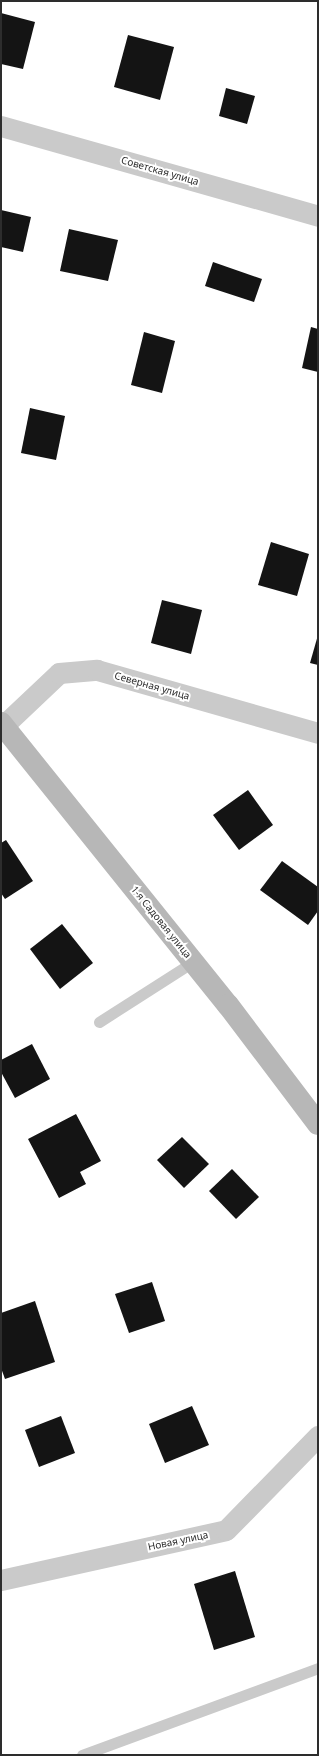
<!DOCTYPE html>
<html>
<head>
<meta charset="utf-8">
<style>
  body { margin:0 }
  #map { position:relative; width:319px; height:1756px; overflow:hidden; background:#fff; font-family:"Noto Sans",sans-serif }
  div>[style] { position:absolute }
  .building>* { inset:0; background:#141414 }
  .lane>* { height:11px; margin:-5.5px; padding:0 5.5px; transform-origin:5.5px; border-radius:5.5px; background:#cacaca }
  .street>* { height:21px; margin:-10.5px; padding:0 10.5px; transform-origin:10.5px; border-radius:10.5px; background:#cacaca }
  .secondary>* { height:22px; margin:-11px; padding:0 11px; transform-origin:11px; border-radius:11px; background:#b7b7b7 }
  span { translate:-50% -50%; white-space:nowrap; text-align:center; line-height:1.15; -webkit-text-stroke:4px #fff; paint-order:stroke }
  .street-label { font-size:10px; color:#2d2d2d }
  .frame { position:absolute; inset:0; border:2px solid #2d2d2d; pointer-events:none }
</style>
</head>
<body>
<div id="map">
  <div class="building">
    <div style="clip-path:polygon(1px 13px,35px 22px,23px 69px,1px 64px)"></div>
    <div style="clip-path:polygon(128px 35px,174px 47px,160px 100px,114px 87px)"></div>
    <div style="clip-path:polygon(226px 88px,255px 96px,247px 124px,219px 116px)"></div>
    <div style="clip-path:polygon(1px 210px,31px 217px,23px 252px,1px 247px)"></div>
    <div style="clip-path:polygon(69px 229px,118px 240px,108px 281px,60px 271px)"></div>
    <div style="clip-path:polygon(213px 262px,262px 279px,254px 302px,205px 286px)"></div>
    <div style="clip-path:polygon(311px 327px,318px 329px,318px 372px,302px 368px)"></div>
    <div style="clip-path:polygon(144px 332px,175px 341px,162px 393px,131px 385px)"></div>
    <div style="clip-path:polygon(30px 408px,65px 416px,56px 460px,21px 453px)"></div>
    <div style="clip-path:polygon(271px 542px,309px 554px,297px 596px,258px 585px)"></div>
    <div style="clip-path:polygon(162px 600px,202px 610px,191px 654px,151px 643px)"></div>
    <div style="clip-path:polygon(318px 635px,318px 665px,310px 663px)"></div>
    <div style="clip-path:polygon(248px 790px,273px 825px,239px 850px,213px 815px)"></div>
    <div style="clip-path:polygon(6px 840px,33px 881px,5px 899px,1px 893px,1px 843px)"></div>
    <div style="clip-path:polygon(282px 861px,318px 887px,318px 911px,308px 925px,260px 890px)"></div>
    <div style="clip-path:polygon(62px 924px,93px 963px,60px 989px,30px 949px)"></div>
    <div style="clip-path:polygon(32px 1044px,50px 1079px,15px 1098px,1px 1072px,1px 1060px)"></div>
    <div style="clip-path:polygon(76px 1114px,101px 1161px,80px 1172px,86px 1184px,59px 1198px,28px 1139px)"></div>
    <div style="clip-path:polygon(182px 1137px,209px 1164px,184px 1188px,157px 1160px)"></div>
    <div style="clip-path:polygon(232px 1169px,259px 1197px,236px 1219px,209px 1191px)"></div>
    <div style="clip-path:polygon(152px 1282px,165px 1321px,129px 1333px,115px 1294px)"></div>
    <div style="clip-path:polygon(35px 1301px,55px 1362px,5px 1379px,1px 1368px,1px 1313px)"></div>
    <div style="clip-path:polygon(192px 1406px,209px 1445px,165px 1463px,149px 1424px)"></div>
    <div style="clip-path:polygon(61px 1416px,75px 1453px,39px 1467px,25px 1430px)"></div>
    <div style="clip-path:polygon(235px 1571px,255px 1637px,214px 1650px,194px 1584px)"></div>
  </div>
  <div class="lane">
    <div style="left:99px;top:1022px;width:112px;rotate:-32.6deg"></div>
    <div style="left:82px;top:1755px;width:252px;rotate:-20.2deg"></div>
  </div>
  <div class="street">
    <div style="left:1px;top:126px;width:330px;rotate:15.8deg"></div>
    <div style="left:3px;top:726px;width:77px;rotate:-43.4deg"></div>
    <div style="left:59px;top:673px;width:38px;rotate:-5deg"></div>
    <div style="left:97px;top:670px;width:230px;rotate:15.9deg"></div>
    <div style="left:1px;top:1580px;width:230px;rotate:-12.5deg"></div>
    <div style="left:226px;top:1530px;width:132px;rotate:-45.6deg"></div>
  </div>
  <div class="secondary">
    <div style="left:1px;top:723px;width:362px;rotate:51.2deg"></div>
    <div style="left:228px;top:1005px;width:149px;rotate:52.9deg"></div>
  </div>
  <div class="street-label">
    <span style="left:160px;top:171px;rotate:16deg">Советская улица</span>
    <span style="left:152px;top:686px;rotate:16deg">Северная улица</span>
    <span style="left:161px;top:922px;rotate:51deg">1-я Садовая улица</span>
    <span style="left:178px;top:1541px;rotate:-12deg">Новая улица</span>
  </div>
  <div class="frame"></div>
</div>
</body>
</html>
